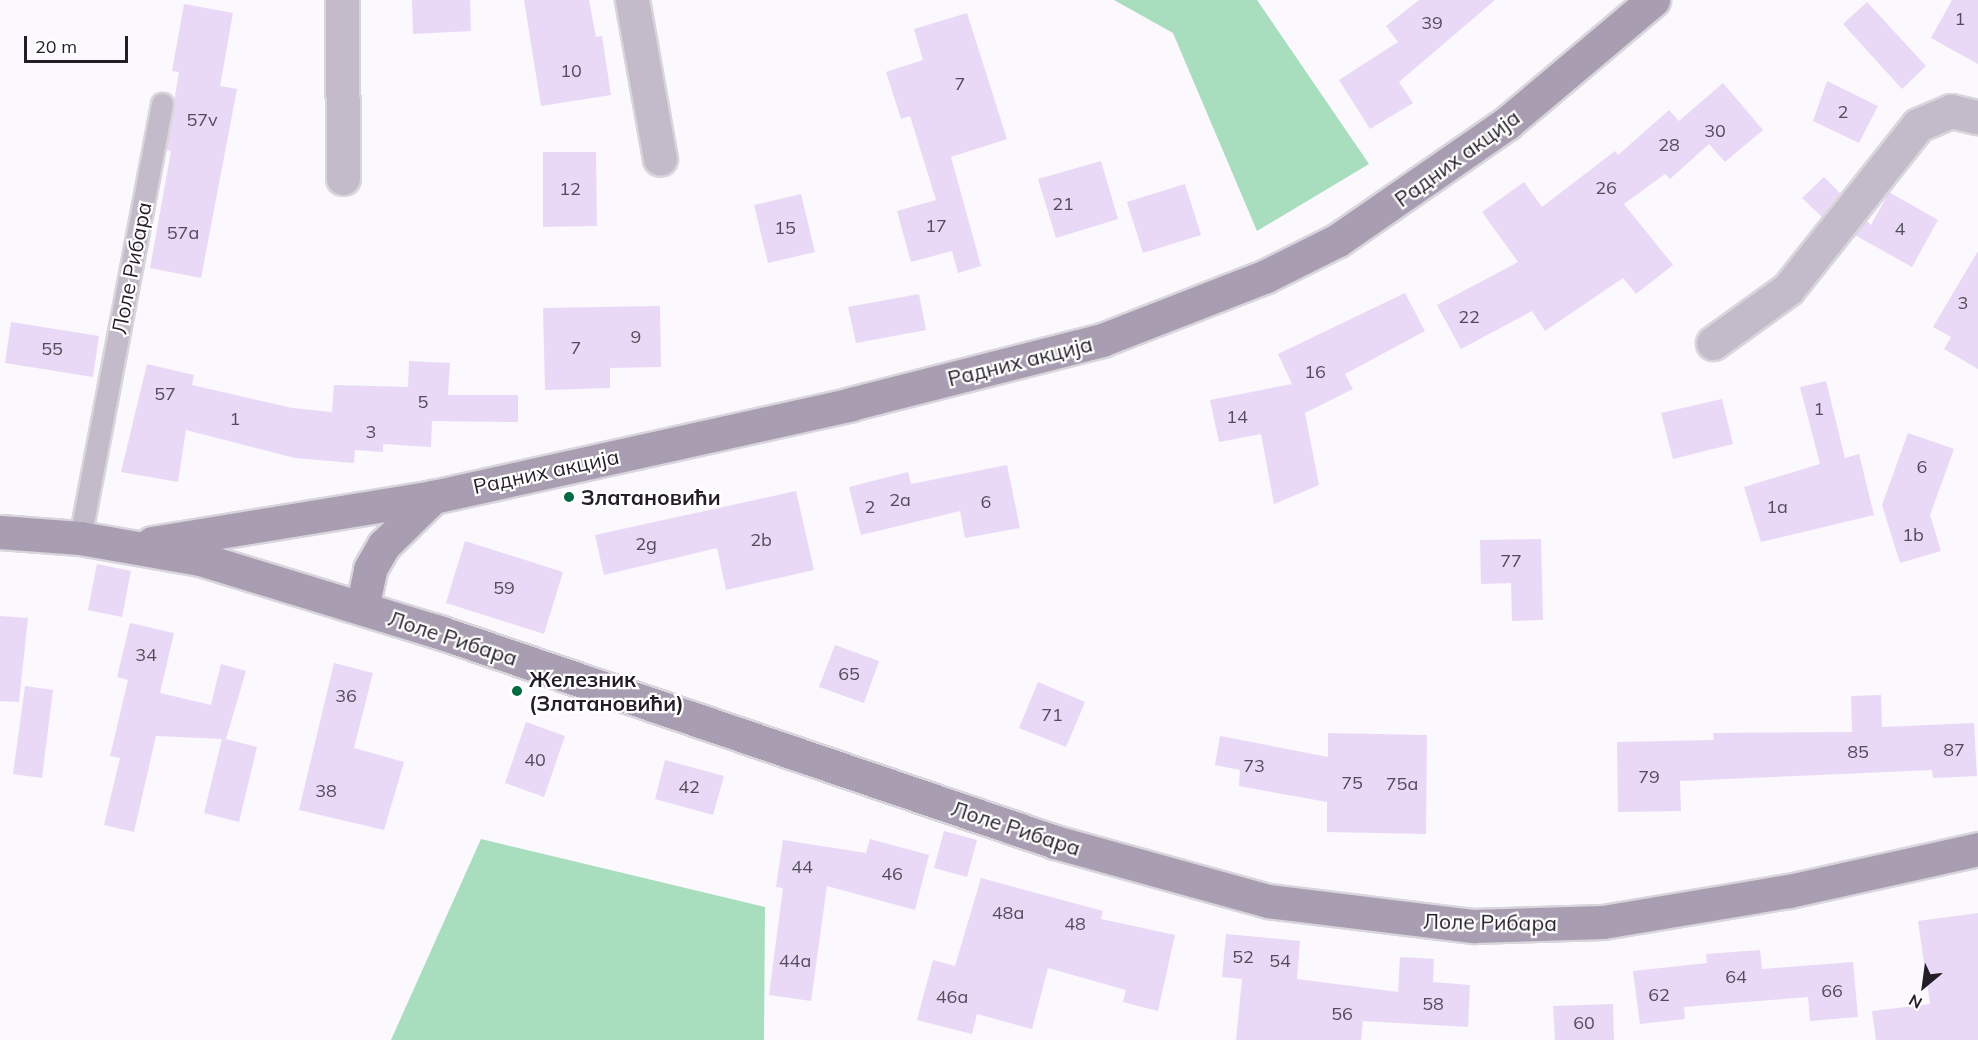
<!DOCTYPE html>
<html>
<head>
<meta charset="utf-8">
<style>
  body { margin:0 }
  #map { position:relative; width:1978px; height:1040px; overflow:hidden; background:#fbf8fe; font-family:Mulish,sans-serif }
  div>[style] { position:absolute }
  .green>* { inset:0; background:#a8ddbe }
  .building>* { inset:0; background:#e9d9f6 }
  .roads { filter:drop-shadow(2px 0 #d8d5dc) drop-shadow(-2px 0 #d8d5dc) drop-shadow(0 2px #d8d5dc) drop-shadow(0 -2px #d8d5dc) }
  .lane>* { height:21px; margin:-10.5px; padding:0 10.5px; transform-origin:10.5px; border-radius:10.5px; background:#c3bbc9 }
  .street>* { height:33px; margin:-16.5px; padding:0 16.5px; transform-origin:16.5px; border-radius:16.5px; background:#c3bbc9 }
  .secondary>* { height:33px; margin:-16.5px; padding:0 16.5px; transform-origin:16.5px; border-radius:16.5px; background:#a89db1 }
  .dots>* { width:16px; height:16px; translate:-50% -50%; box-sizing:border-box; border:3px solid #fff; border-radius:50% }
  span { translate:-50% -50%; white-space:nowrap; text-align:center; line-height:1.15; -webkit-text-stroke:4.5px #fff; paint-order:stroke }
  .number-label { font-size:18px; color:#544c5c }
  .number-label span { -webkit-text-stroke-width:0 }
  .street-label { font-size:21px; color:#231d28 }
  .poi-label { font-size:21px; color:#231d28; font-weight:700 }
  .left { translate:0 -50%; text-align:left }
  .north { position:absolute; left:1894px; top:956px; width:60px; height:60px; -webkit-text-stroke:4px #fff; paint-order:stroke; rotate:209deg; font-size:16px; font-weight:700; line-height:24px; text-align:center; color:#231d28 }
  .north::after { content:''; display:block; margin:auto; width:21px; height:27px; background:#231d28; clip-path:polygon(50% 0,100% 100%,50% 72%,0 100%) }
  .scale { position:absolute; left:24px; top:36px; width:104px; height:27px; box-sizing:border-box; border:3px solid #231d28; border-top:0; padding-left:8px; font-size:18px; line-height:21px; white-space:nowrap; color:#231d28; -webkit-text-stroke:4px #fff; paint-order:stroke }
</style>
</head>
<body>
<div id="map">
  <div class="green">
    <div style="clip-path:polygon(1114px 0,1257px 0,1369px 164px,1257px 231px,1173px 33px)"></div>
    <div style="clip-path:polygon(481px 839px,765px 907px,764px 1040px,391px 1040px)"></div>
  </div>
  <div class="building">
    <div style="clip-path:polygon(412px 0,470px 0,471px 31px,413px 34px)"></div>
    <div style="clip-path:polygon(524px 0,589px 0,596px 37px,602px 36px,611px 95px,541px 106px)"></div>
    <div style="clip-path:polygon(1419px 0,1495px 0,1399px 82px,1413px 103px,1370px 129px,1339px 80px,1398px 42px,1386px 26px)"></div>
    <div style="clip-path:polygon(1952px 0,1978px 0,1978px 64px,1931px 38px)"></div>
    <div style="clip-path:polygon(1867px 2px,1926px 66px,1902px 89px,1843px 24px)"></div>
    <div style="clip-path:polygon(184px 4px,233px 13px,220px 86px,237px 89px,201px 278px,150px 268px,171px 151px,166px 150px,179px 72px,172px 71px)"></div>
    <div style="clip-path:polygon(967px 13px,1007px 139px,951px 157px,981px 266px,958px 273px,952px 251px,911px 262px,897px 211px,936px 200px,910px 116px,901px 119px,886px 72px,923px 60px,914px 29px)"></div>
    <div style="clip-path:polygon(1827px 81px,1878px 106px,1859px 143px,1813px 121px)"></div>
    <div style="clip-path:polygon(1723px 83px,1763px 130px,1725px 162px,1709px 144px,1670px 179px,1665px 174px,1624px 204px,1673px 265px,1636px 294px,1623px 278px,1545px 331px,1532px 311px,1461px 349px,1437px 305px,1518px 262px,1482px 212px,1524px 182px,1542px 207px,1615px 151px,1618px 155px,1669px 110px,1679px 121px)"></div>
    <div style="clip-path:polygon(543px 152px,596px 152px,597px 226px,543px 227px)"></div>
    <div style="clip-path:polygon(1101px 161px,1118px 219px,1056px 238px,1038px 179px)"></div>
    <div style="clip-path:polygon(1824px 177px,1840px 193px,1822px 217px,1802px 198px)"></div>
    <div style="clip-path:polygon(1185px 184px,1201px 235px,1143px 253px,1127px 202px)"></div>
    <div style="clip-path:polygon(1889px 192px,1938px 220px,1912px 267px,1855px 235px,1866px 220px,1871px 225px)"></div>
    <div style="clip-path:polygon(801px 194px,815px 252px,768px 263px,754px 205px)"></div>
    <div style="clip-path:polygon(1978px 251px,1978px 369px,1944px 349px,1951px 337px,1933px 327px)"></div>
    <div style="clip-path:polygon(1405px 293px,1425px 331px,1345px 374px,1353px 389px,1305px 413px,1319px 485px,1274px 504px,1261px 434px,1219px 442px,1210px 400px,1292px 384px,1278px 354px)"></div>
    <div style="clip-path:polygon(919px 294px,926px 330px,856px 343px,848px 307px)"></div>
    <div style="clip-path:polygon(660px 306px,661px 367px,610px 368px,610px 388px,545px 390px,543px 308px)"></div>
    <div style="clip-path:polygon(11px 322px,99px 336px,93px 377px,5px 363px)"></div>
    <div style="clip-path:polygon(409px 361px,450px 363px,448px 395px,518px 395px,518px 422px,432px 421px,431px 447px,383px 444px,383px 452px,355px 450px,354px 463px,295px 458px,186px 430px,178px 482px,121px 472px,147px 364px,194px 375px,192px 385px,292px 408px,332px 412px,334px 385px,408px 387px)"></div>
    <div style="clip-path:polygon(1826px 381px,1845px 458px,1859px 454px,1874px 515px,1761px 542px,1744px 487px,1820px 464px,1800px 387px)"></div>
    <div style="clip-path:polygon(1722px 399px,1733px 444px,1673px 459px,1661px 413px)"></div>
    <div style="clip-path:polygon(1908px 433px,1954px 449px,1930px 515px,1941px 551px,1900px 563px,1882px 505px)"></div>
    <div style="clip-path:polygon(1007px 465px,1020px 528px,965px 538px,960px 511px,861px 535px,849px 487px,908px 472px,911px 484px)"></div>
    <div style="clip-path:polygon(796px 491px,814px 570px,726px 590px,717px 548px,604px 575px,595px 535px)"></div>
    <div style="clip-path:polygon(1541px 539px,1543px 620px,1512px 621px,1511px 583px,1481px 584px,1480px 540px)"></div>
    <div style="clip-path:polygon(465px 541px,563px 572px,544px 634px,446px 603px)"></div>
    <div style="clip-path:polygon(97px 564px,131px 571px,122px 617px,88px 610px)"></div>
    <div style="clip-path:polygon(0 616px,28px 618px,19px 702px,0 701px)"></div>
    <div style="clip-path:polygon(130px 623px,174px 633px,160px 693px,211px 705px,221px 664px,246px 671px,226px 739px,257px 747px,239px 822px,204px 813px,222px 739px,156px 736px,134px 832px,104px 825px,120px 758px,110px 756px,128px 680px,117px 677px)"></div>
    <div style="clip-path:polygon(835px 645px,879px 661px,864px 703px,819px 687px)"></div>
    <div style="clip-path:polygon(334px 663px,373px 673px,354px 748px,404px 762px,384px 830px,299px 810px)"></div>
    <div style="clip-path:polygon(1038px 682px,1085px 702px,1066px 747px,1019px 728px)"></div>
    <div style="clip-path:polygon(25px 686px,53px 690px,42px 778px,13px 774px)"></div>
    <div style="clip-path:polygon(1881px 695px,1882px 727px,1974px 723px,1977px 776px,1933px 778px,1932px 770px,1680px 781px,1681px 811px,1618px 812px,1617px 742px,1714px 740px,1713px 733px,1852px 732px,1851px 696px)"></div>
    <div style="clip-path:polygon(526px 722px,565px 736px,544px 797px,505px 783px)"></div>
    <div style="clip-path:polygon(1328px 733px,1427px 735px,1426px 834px,1327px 832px,1327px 802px,1239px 786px,1240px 770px,1215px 765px,1220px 736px,1328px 757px)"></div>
    <div style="clip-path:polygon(665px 760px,724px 776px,713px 815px,655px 799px)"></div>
    <div style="clip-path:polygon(944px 831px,977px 840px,967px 877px,934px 868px)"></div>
    <div style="clip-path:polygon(870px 839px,929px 855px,915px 910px,827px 886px,811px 1001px,769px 995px,783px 888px,776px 887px,783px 840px,866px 853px)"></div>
    <div style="clip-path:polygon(981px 878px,1103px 911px,1101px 919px,1175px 935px,1158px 1011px,1123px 1002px,1126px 990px,1048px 968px,1032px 1029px,977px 1014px,972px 1034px,917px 1020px,933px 960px,955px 966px)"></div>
    <div style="clip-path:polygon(1978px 913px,1978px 1040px,1876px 1040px,1872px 1011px,1930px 1004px,1918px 921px)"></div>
    <div style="clip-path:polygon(1226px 934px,1300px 941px,1297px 979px,1398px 992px,1400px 957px,1434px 959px,1433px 982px,1470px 985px,1468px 1027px,1363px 1021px,1361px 1040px,1236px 1040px,1242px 979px,1222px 977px)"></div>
    <div style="clip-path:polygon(1760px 950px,1762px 969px,1853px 962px,1858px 1017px,1810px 1021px,1808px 997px,1684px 1007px,1685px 1019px,1640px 1024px,1633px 971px,1707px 963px,1706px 954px)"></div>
    <div style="clip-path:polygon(1613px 1004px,1614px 1040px,1555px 1040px,1553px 1006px)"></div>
  </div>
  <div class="roads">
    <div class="lane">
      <div style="left:80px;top:538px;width:442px;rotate:-79.3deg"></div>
    </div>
    <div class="street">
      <div style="left:342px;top:0;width:178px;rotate:89.7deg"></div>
      <div style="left:632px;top:0;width:161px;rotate:80deg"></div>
      <div style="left:1713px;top:343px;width:92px;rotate:-35.8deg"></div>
      <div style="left:1788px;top:289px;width:209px;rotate:-51.6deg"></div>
      <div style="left:1918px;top:125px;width:36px;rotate:-23deg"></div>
      <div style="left:1951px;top:111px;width:28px;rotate:13deg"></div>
    </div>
    <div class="secondary">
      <div style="left:0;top:532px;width:80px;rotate:4.3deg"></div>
      <div style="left:80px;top:538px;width:122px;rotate:9.9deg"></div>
      <div style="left:200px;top:559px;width:247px;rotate:17deg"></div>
      <div style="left:436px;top:631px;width:654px;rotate:18.82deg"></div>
      <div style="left:1055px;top:842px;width:221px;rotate:15.5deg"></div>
      <div style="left:1268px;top:901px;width:207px;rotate:7deg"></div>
      <div style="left:1473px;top:926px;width:130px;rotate:-1.8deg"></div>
      <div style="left:1603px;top:922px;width:189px;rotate:-9.5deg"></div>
      <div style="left:1789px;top:891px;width:194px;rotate:-12.5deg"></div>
      <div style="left:152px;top:543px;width:285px;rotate:-9.3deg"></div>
      <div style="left:433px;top:497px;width:428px;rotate:-12.5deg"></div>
      <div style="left:851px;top:404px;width:259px;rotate:-14.3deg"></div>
      <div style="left:1102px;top:340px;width:176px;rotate:-21.3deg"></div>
      <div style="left:1266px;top:276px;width:80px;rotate:-26.6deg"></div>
      <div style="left:1338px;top:240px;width:206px;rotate:-34.7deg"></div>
      <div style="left:1507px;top:123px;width:191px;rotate:-40.1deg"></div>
      <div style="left:362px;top:608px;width:40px;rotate:-78deg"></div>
      <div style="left:370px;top:569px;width:28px;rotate:-60deg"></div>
      <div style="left:384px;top:545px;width:69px;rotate:-44.4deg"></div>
    </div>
  </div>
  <div class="dots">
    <div style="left:569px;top:497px;background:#006b42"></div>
    <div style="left:517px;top:691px;background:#006b42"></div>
  </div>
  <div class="number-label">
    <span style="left:1960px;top:19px">1</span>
    <span style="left:1432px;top:23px">39</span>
    <span style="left:571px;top:71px">10</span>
    <span style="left:960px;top:84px">7</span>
    <span style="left:1843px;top:112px">2</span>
    <span style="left:202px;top:120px">57v</span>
    <span style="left:1715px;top:131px">30</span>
    <span style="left:1669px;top:145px">28</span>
    <span style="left:1606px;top:188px">26</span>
    <span style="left:570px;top:189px">12</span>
    <span style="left:1063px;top:204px">21</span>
    <span style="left:936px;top:226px">17</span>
    <span style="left:785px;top:228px">15</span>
    <span style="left:1900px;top:229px">4</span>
    <span style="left:183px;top:233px">57a</span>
    <span style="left:1963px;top:303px">3</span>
    <span style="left:1469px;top:317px">22</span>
    <span style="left:636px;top:337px">9</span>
    <span style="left:576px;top:348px">7</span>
    <span style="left:52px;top:349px">55</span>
    <span style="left:1315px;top:372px">16</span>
    <span style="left:165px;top:394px">57</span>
    <span style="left:423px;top:402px">5</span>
    <span style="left:1819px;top:409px">1</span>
    <span style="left:1237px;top:417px">14</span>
    <span style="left:235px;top:419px">1</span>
    <span style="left:371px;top:432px">3</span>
    <span style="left:1922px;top:467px">6</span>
    <span style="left:900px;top:500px">2a</span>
    <span style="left:986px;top:502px">6</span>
    <span style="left:870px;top:507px">2</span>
    <span style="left:1777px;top:507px">1a</span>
    <span style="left:1913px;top:535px">1b</span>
    <span style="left:761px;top:540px">2b</span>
    <span style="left:646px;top:544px">2g</span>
    <span style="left:1511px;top:561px">77</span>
    <span style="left:504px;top:588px">59</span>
    <span style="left:146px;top:655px">34</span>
    <span style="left:849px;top:674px">65</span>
    <span style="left:346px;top:696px">36</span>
    <span style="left:1052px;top:715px">71</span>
    <span style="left:1954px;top:750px">87</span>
    <span style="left:1858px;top:752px">85</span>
    <span style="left:535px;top:760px">40</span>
    <span style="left:1254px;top:766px">73</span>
    <span style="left:1649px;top:777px">79</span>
    <span style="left:1352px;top:783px">75</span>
    <span style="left:1402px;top:784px">75a</span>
    <span style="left:689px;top:787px">42</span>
    <span style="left:326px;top:791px">38</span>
    <span style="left:802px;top:867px">44</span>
    <span style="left:892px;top:874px">46</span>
    <span style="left:1008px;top:913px">48a</span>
    <span style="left:1075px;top:924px">48</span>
    <span style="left:1243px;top:957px">52</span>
    <span style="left:795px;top:961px">44a</span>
    <span style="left:1280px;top:961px">54</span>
    <span style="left:1736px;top:977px">64</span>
    <span style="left:1832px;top:991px">66</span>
    <span style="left:1659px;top:995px">62</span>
    <span style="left:952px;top:997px">46a</span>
    <span style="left:1433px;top:1004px">58</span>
    <span style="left:1342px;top:1014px">56</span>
    <span style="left:1584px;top:1023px">60</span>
  </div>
  <div class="street-label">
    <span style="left:1457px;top:158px;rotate:-36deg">Радних акција</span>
    <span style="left:131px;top:268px;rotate:-79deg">Лоле Рибара</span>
    <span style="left:1020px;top:361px;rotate:-14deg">Радних акција</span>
    <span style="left:546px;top:471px;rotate:-12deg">Радних акција</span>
    <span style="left:453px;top:638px;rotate:18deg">Лоле Рибара</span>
    <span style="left:1016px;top:828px;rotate:18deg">Лоле Рибара</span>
    <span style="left:1490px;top:922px;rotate:1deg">Лоле Рибара</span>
  </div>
  <div class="poi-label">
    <span class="left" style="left:581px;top:497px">Златановићи</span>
    <span class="left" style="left:529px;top:691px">Железник<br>(Златановићи)</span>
  </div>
  <div class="north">N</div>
  <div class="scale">20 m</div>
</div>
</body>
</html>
